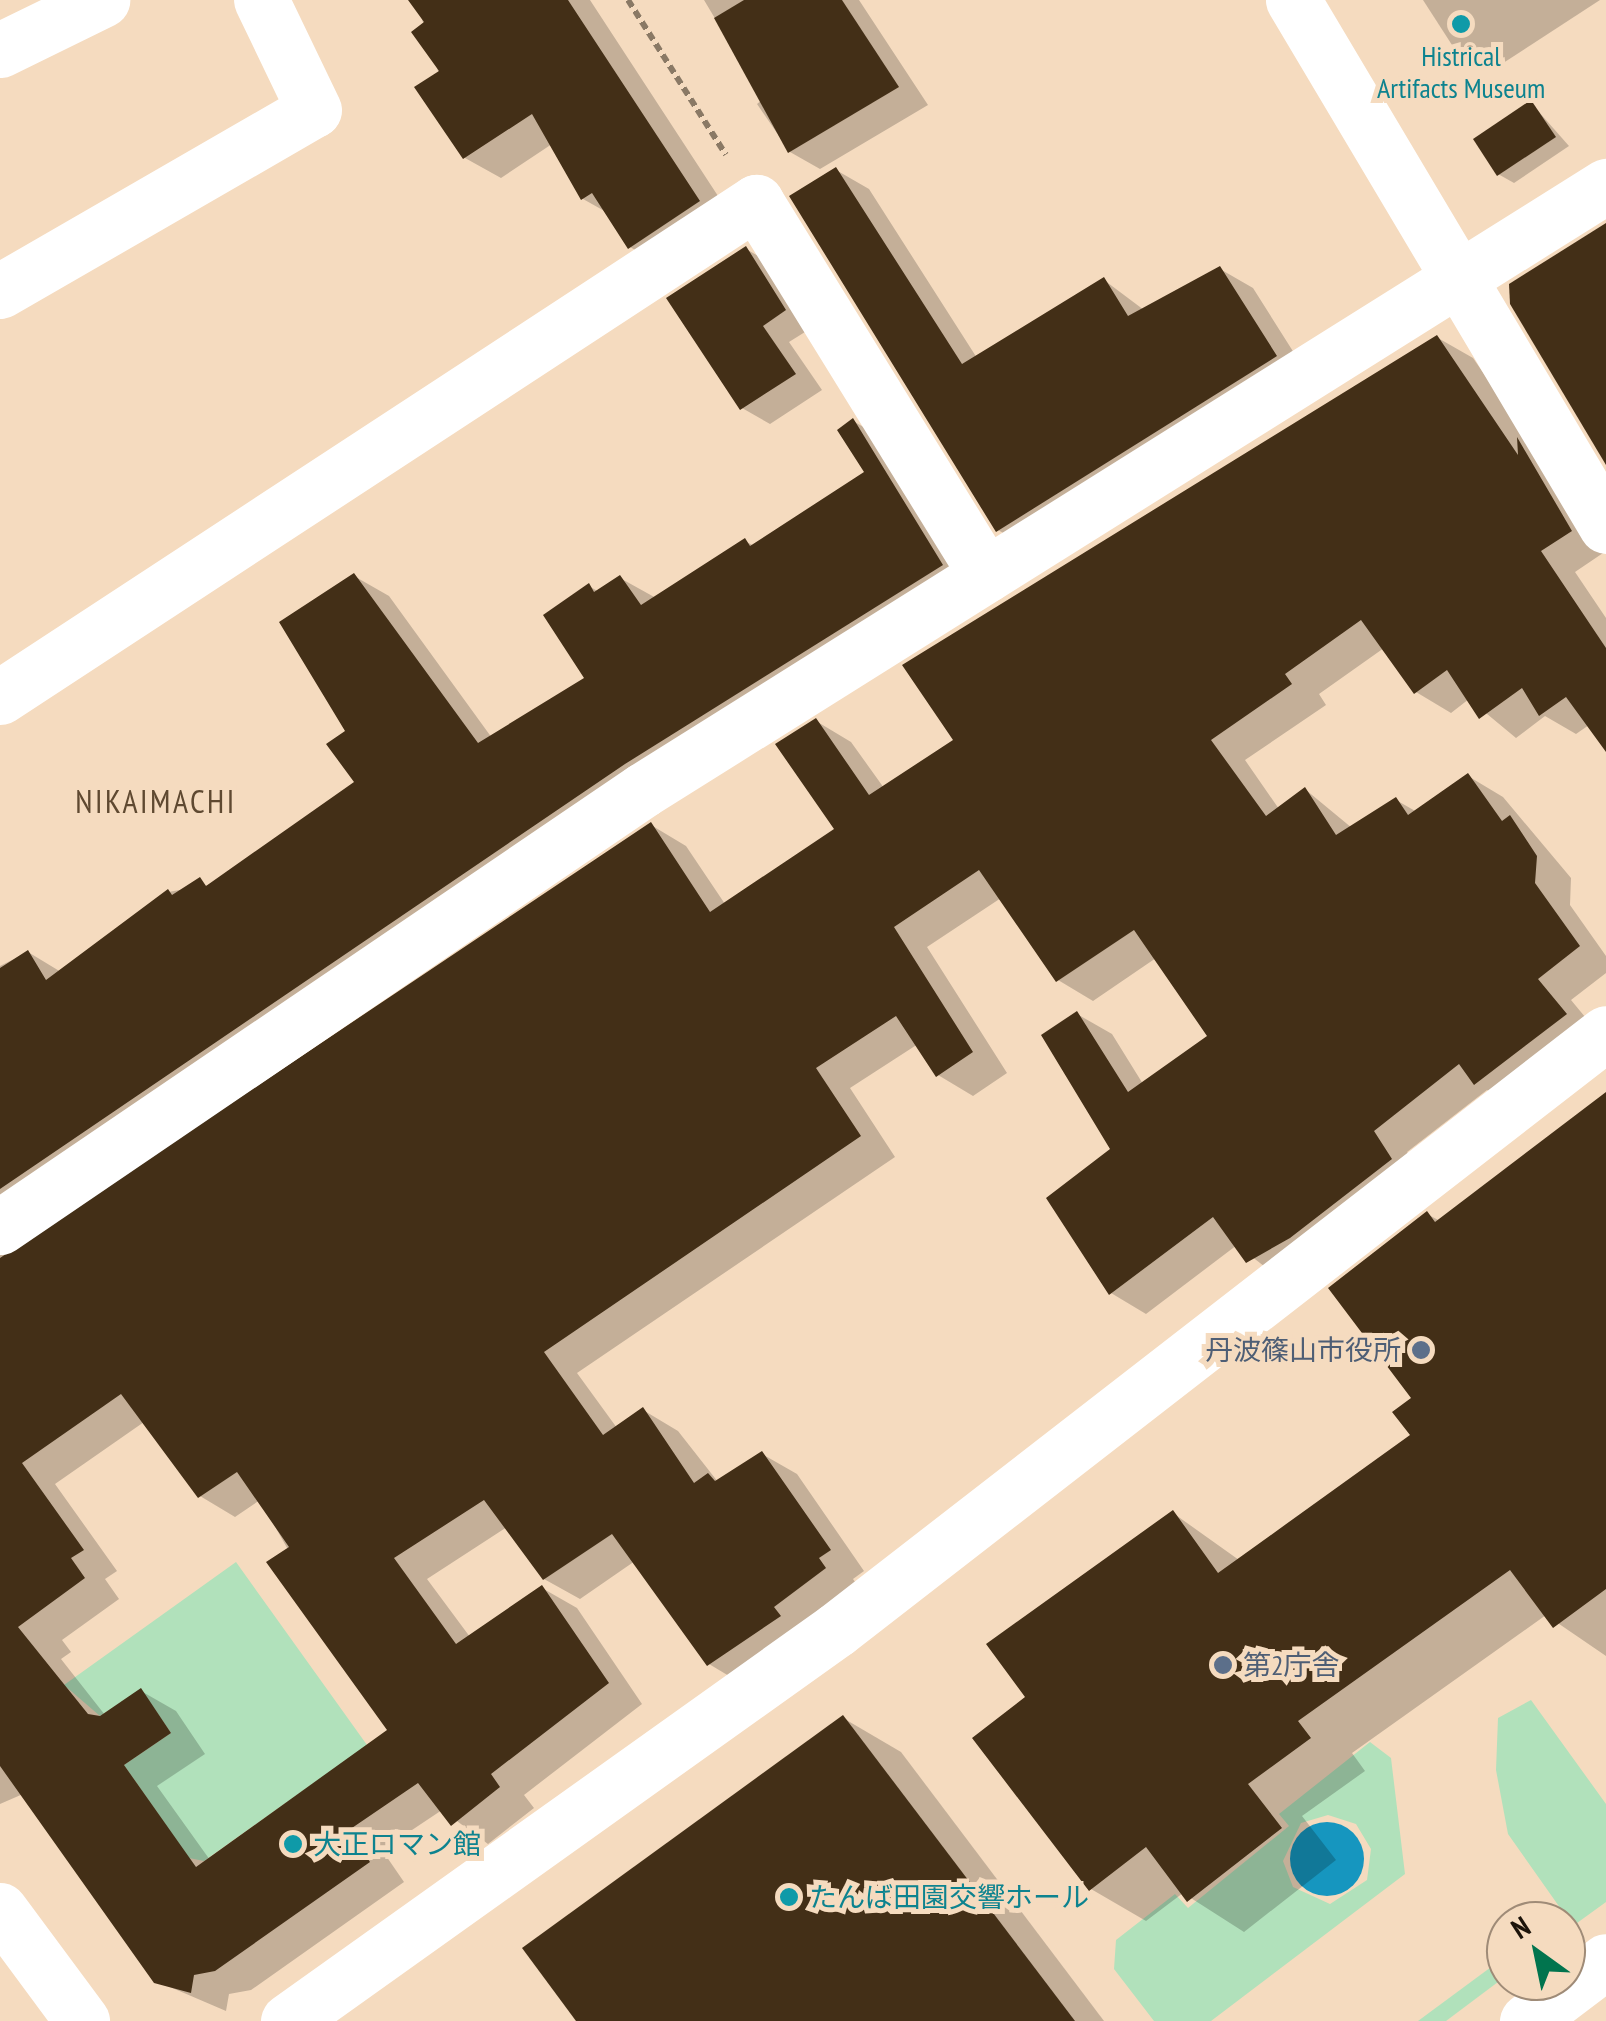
<!DOCTYPE html>
<html>
<head>
<meta charset="utf-8">
<style>
  body { margin:0 }
  #map { position:relative; width:1606px; height:2021px; overflow:hidden; background:#f5dbbf; font-family:"PT Sans Narrow","Noto Sans JP",sans-serif }
  div>[style] { position:absolute }
  .green>* { inset:0; background:#b1e1bb }
  .water>* { inset:0; background:#1696bf }
  .round { border-radius:50% }
  .shadow>* { inset:0; background:#0003 }
  .building>* { inset:0; background:#432f17 }
  .path>* { height:6px; margin-top:-3px; transform-origin:0; background:repeating-linear-gradient(90deg,#8a7965 0 8px,transparent 0 13px) }
  .minor>* { height:55px; margin:-27.5px; padding:0 27.5px; transform-origin:27.5px; border-radius:27.5px; background:#fff }
  .dots>* { width:28px; height:28px; translate:-50% -50%; box-sizing:border-box; border:5px solid #f5dbbf; border-radius:50% }
  span { translate:-50% -50%; white-space:nowrap; text-align:center; line-height:1.15; -webkit-text-stroke:10px #f5dbbf; paint-order:stroke }
  .culture-label { font-size:28px; color:#0d838f }
  .left { translate:0 -50%; text-align:left }
  .service-label { font-size:28px; color:#4e5e75 }
  .right { translate:-100% -50%; text-align:right }
  .quarter-label { font-size:32px; color:#5f4931; letter-spacing:2.5px }
  .north { position:absolute; left:1486px; top:1901px; width:100px; height:100px; box-sizing:border-box; background:#f5dbbf; border:2px solid #9f8b77; border-radius:50%; rotate:327deg; font-size:28px; font-weight:700; line-height:40px; text-align:center; color:#1d140a }
  .north::after { content:''; display:block; margin:auto; width:35px; height:45px; background:#01744e; clip-path:polygon(50% 0,100% 100%,50% 72%,0 100%) }
</style>
</head>
<body>
<div id="map">
  <div class="green">
    <div style="clip-path:polygon(236px 1562px,367px 1745px,204px 1861px,189px 1858px,124px 1765px,171px 1733px,141px 1689px,100px 1716px,64px 1685px)"></div>
    <div style="clip-path:polygon(1531px 1700px,1606px 1804px,1606px 1902px,1566px 1931px,1566px 1921px,1553px 1921px,1563px 1912px,1508px 1834px,1496px 1770px,1498px 1718px)"></div>
    <div style="clip-path:polygon(evenodd,1370px 1742px,1391px 1758px,1405px 1874px,1211px 2021px,1154px 2021px,1114px 1969px,1116px 1940px,1175px 1894px,1188px 1908px,1289px 1826px,1279px 1814px,1370px 1742px,1328px 1815px,1356px 1824px,1371px 1849px,1367px 1880px,1330px 1904px,1293px 1887px,1283px 1861px,1301px 1823px,1328px 1815px)"></div>
    <div style="clip-path:polygon(1506px 1956px,1506px 1976px,1446px 2021px,1418px 2021px)"></div>
  </div>
  <div class="water">
    <div class="round" style="left:1290px;top:1822px;width:74px;height:74px"></div>
  </div>
  <div class="shadow">
    <div style="clip-path:polygon(416px 0,590px 0,735px 222px,666px 268px,630px 247px,608px 213px,583px 199px,552px 144px,501px 178px,465px 158px)"></div>
    <div style="clip-path:polygon(704px 0,859px 0,928px 105px,820px 169px,790px 152px,757px 104px,763px 99px)"></div>
    <div style="clip-path:polygon(1423px 0,1600px 0,1494px 69px,1452px 45px)"></div>
    <div style="clip-path:polygon(1531px 103px,1569px 146px,1514px 183px,1498px 174px)"></div>
    <div style="clip-path:polygon(836px 170px,869px 189px,977px 358px,1104px 280px,1144px 310px,1220px 269px,1253px 288px,1308px 375px,1031px 549px,998px 530px)"></div>
    <div style="clip-path:polygon(746px 249px,774px 265px,813px 327px,789px 342px,822px 390px,770px 424px,742px 408px)"></div>
    <div style="clip-path:polygon(evenodd,1438px 338px,1473px 358px,1606px 551px,1575px 572px,1606px 618px,1606px 748px,1589px 725px,1576px 734px,1545px 716px,1516px 738px,1469px 699px,1451px 713px,1416px 692px,1384px 648px,1319px 694px,1326px 705px,1245px 760px,1279px 809px,1306px 790px,1352px 828px,1396px 800px,1417px 812px,1468px 776px,1503px 797px,1571px 878px,1570px 905px,1606px 956px,1606px 973px,1571px 1000px,1600px 1035px,1511px 1104px,1487px 1090px,1407px 1152px,1426px 1180px,1283px 1281px,1237px 1245px,1146px 1314px,1111px 1293px,1049px 1198px,1113px 1150px,1077px 1014px,1112px 1034px,1143px 1084px,1211px 1036px,1156px 958px,1093px 1001px,1058px 980px,1001px 898px,927px 947px,1007px 1073px,973px 1096px,938px 1075px,918px 1044px,850px 1088px,895px 1157px,577px 1373px,617px 1428px,643px 1410px,678px 1431px,718px 1482px,762px 1454px,797px 1474px,864px 1571px,853px 1579px,860px 1589px,744px 1685px,709px 1664px,635px 1561px,580px 1599px,544px 1579px,507px 1527px,427px 1579px,470px 1637px,542px 1588px,577px 1608px,642px 1704px,524px 1795px,534px 1808px,488px 1844px,442px 1810px,382px 1850px,404px 1882px,251px 1990px,229px 1994px,226px 2011px,156px 1981px,23px 1794px,0 1804px,0 966px,28px 952px,61px 972px,168px 892px,209px 885px,357px 783px,348px 732px,354px 576px,389px 596px,492px 738px,587px 679px,589px 586px,599px 592px,620px 578px,656px 598px,745px 541px,754px 546px,867px 472px,853px 421px,888px 441px,977px 585px,3px 1250px,7px 1256px,651px 825px,686px 846px,725px 904px,837px 829px,816px 721px,851px 742px,884px 788px,956px 741px,1438px 338px,144px 1422px,200px 1496px,235px 1517px,260px 1500px,390px 1730px,210px 1860px,157px 1786px,205px 1754px,176px 1711px,141px 1691px,105px 1715px,61px 1659px,71px 1652px,62px 1640px,119px 1599px,105px 1579px,117px 1571px,55px 1484px,144px 1422px)"></div>
    <div style="clip-path:polygon(1606px 1095px,1606px 1656px,1546px 1615px,1352px 1753px,1365px 1771px,1302px 1816px,1336px 1860px,1244px 1932px,1183px 1893px,1146px 1921px,1091px 1889px,1028px 1698px,1173px 1513px,1239px 1560px,1413px 1436px,1427px 1214px,1440px 1221px)"></div>
    <div style="clip-path:polygon(843px 1718px,901px 1752px,1104px 2021px,579px 2021px)"></div>
  </div>
  <div class="building">
    <div style="clip-path:polygon(408px 0,568px 0,700px 201px,628px 249px,592px 193px,581px 200px,532px 114px,463px 159px,414px 87px,439px 71px,411px 32px,424px 22px)"></div>
    <div style="clip-path:polygon(744px 0,842px 0,899px 87px,788px 153px,714px 18px)"></div>
    <div style="clip-path:polygon(1531px 100px,1556px 137px,1497px 176px,1473px 139px)"></div>
    <div style="clip-path:polygon(836px 167px,962px 364px,1104px 277px,1128px 316px,1220px 266px,1277px 356px,996px 532px,789px 196px)"></div>
    <div style="clip-path:polygon(1606px 223px,1606px 465px,1510px 304px,1509px 284px)"></div>
    <div style="clip-path:polygon(746px 246px,786px 310px,763px 326px,796px 374px,740px 410px,666px 298px)"></div>
    <div style="clip-path:polygon(evenodd,1437px 335px,1518px 455px,1517px 437px,1572px 531px,1541px 551px,1606px 648px,1606px 752px,1566px 697px,1539px 716px,1522px 688px,1479px 719px,1447px 670px,1414px 694px,1361px 620px,1285px 674px,1292px 684px,1211px 740px,1266px 816px,1305px 787px,1336px 835px,1396px 797px,1408px 815px,1468px 773px,1502px 821px,1510px 815px,1537px 856px,1535px 883px,1580px 946px,1538px 979px,1567px 1014px,1474px 1085px,1459px 1064px,1374px 1131px,1392px 1159px,1290px 1238px,1246px 1263px,1213px 1217px,1109px 1295px,1046px 1198px,1110px 1149px,1041px 1035px,1077px 1011px,1128px 1092px,1207px 1036px,1134px 930px,1056px 982px,979px 870px,894px 927px,973px 1052px,936px 1077px,896px 1016px,816px 1068px,861px 1136px,544px 1352px,603px 1435px,643px 1407px,694px 1483px,708px 1473px,715px 1481px,762px 1451px,831px 1550px,819px 1558px,826px 1568px,774px 1607px,781px 1616px,707px 1666px,612px 1534px,543px 1580px,484px 1500px,394px 1558px,456px 1644px,542px 1585px,609px 1683px,491px 1774px,500px 1787px,451px 1826px,418px 1783px,349px 1830px,370px 1862px,215px 1971px,194px 1975px,191px 1993px,154px 1983px,0 1766px,0 1258px,651px 822px,710px 912px,834px 829px,775px 744px,816px 718px,869px 795px,953px 740px,902px 665px,1437px 335px,121px 1394px,198px 1498px,237px 1472px,289px 1547px,266px 1562px,387px 1730px,196px 1867px,124px 1765px,171px 1733px,141px 1688px,100px 1716px,88px 1714px,18px 1627px,85px 1578px,71px 1558px,84px 1550px,22px 1463px,121px 1394px)"></div>
    <div style="clip-path:polygon(853px 418px,943px 565px,625px 764px,0 1189px,0 968px,28px 950px,46px 980px,168px 889px,172px 895px,200px 877px,206px 886px,354px 782px,326px 744px,345px 731px,279px 622px,354px 573px,478px 743px,584px 678px,543px 615px,589px 583px,594px 592px,620px 575px,641px 605px,745px 538px,750px 546px,864px 472px,837px 430px)"></div>
    <div style="clip-path:polygon(1606px 1092px,1606px 1589px,1553px 1628px,1510px 1570px,1298px 1721px,1311px 1738px,1248px 1784px,1282px 1828px,1187px 1902px,1146px 1847px,1089px 1891px,972px 1738px,1025px 1697px,986px 1644px,1173px 1510px,1218px 1573px,1410px 1435px,1392px 1412px,1411px 1398px,1328px 1288px,1427px 1211px,1435px 1222px)"></div>
    <div style="clip-path:polygon(843px 1715px,1075px 2021px,576px 2021px,522px 1948px)"></div>
  </div>
  <div class="path">
    <div style="left:628px;top:0;width:183px;rotate:57.7deg"></div>
  </div>
  <div class="minor">
    <div style="left:1293px;top:0;width:612px;rotate:59.24deg"></div>
    <div style="left:0;top:50px;width:114px;rotate:-26.1deg"></div>
    <div style="left:0;top:291px;width:362px;rotate:-30deg"></div>
    <div style="left:314px;top:110px;width:122px;rotate:-115.7deg"></div>
    <div style="left:0;top:697px;width:904px;rotate:-33.22deg"></div>
    <div style="left:756px;top:202px;width:438px;rotate:58.3deg"></div>
    <div style="left:0;top:1227px;width:777px;rotate:-34.2deg"></div>
    <div style="left:643px;top:790px;width:1137px;rotate:-32.1deg"></div>
    <div style="left:0;top:1910px;width:138px;rotate:53.5deg"></div>
    <div style="left:288px;top:2021px;width:673px;rotate:-35.51deg"></div>
    <div style="left:836px;top:1630px;width:974px;rotate:-37.79deg"></div>
    <div style="left:1527px;top:2021px;width:99px;rotate:-37.2deg"></div>
  </div>
  <div class="dots">
    <div style="left:1461px;top:24px;background:#0f9aa8"></div>
    <div style="left:1421px;top:1350px;background:#5c6f8a"></div>
    <div style="left:1223px;top:1665px;background:#5c6f8a"></div>
    <div style="left:293px;top:1844px;background:#0f9aa8"></div>
    <div style="left:789px;top:1897px;background:#0f9aa8"></div>
  </div>
  <div class="culture-label">
    <span style="left:1461px;top:72px">Histrical<br>Artifacts Museum</span>
    <span class="left" style="left:313px;top:1844px">大正ロマン館</span>
    <span class="left" style="left:809px;top:1897px">たんば田園交響ホール</span>
  </div>
  <div class="service-label">
    <span class="right" style="left:1401px;top:1350px">丹波篠山市役所</span>
    <span class="left" style="left:1243px;top:1665px">第2庁舎</span>
  </div>
  <div class="quarter-label">
    <span style="left:156px;top:801px">NIKAIMACHI</span>
  </div>
  <div class="north">N</div>
</div>
</body>
</html>
